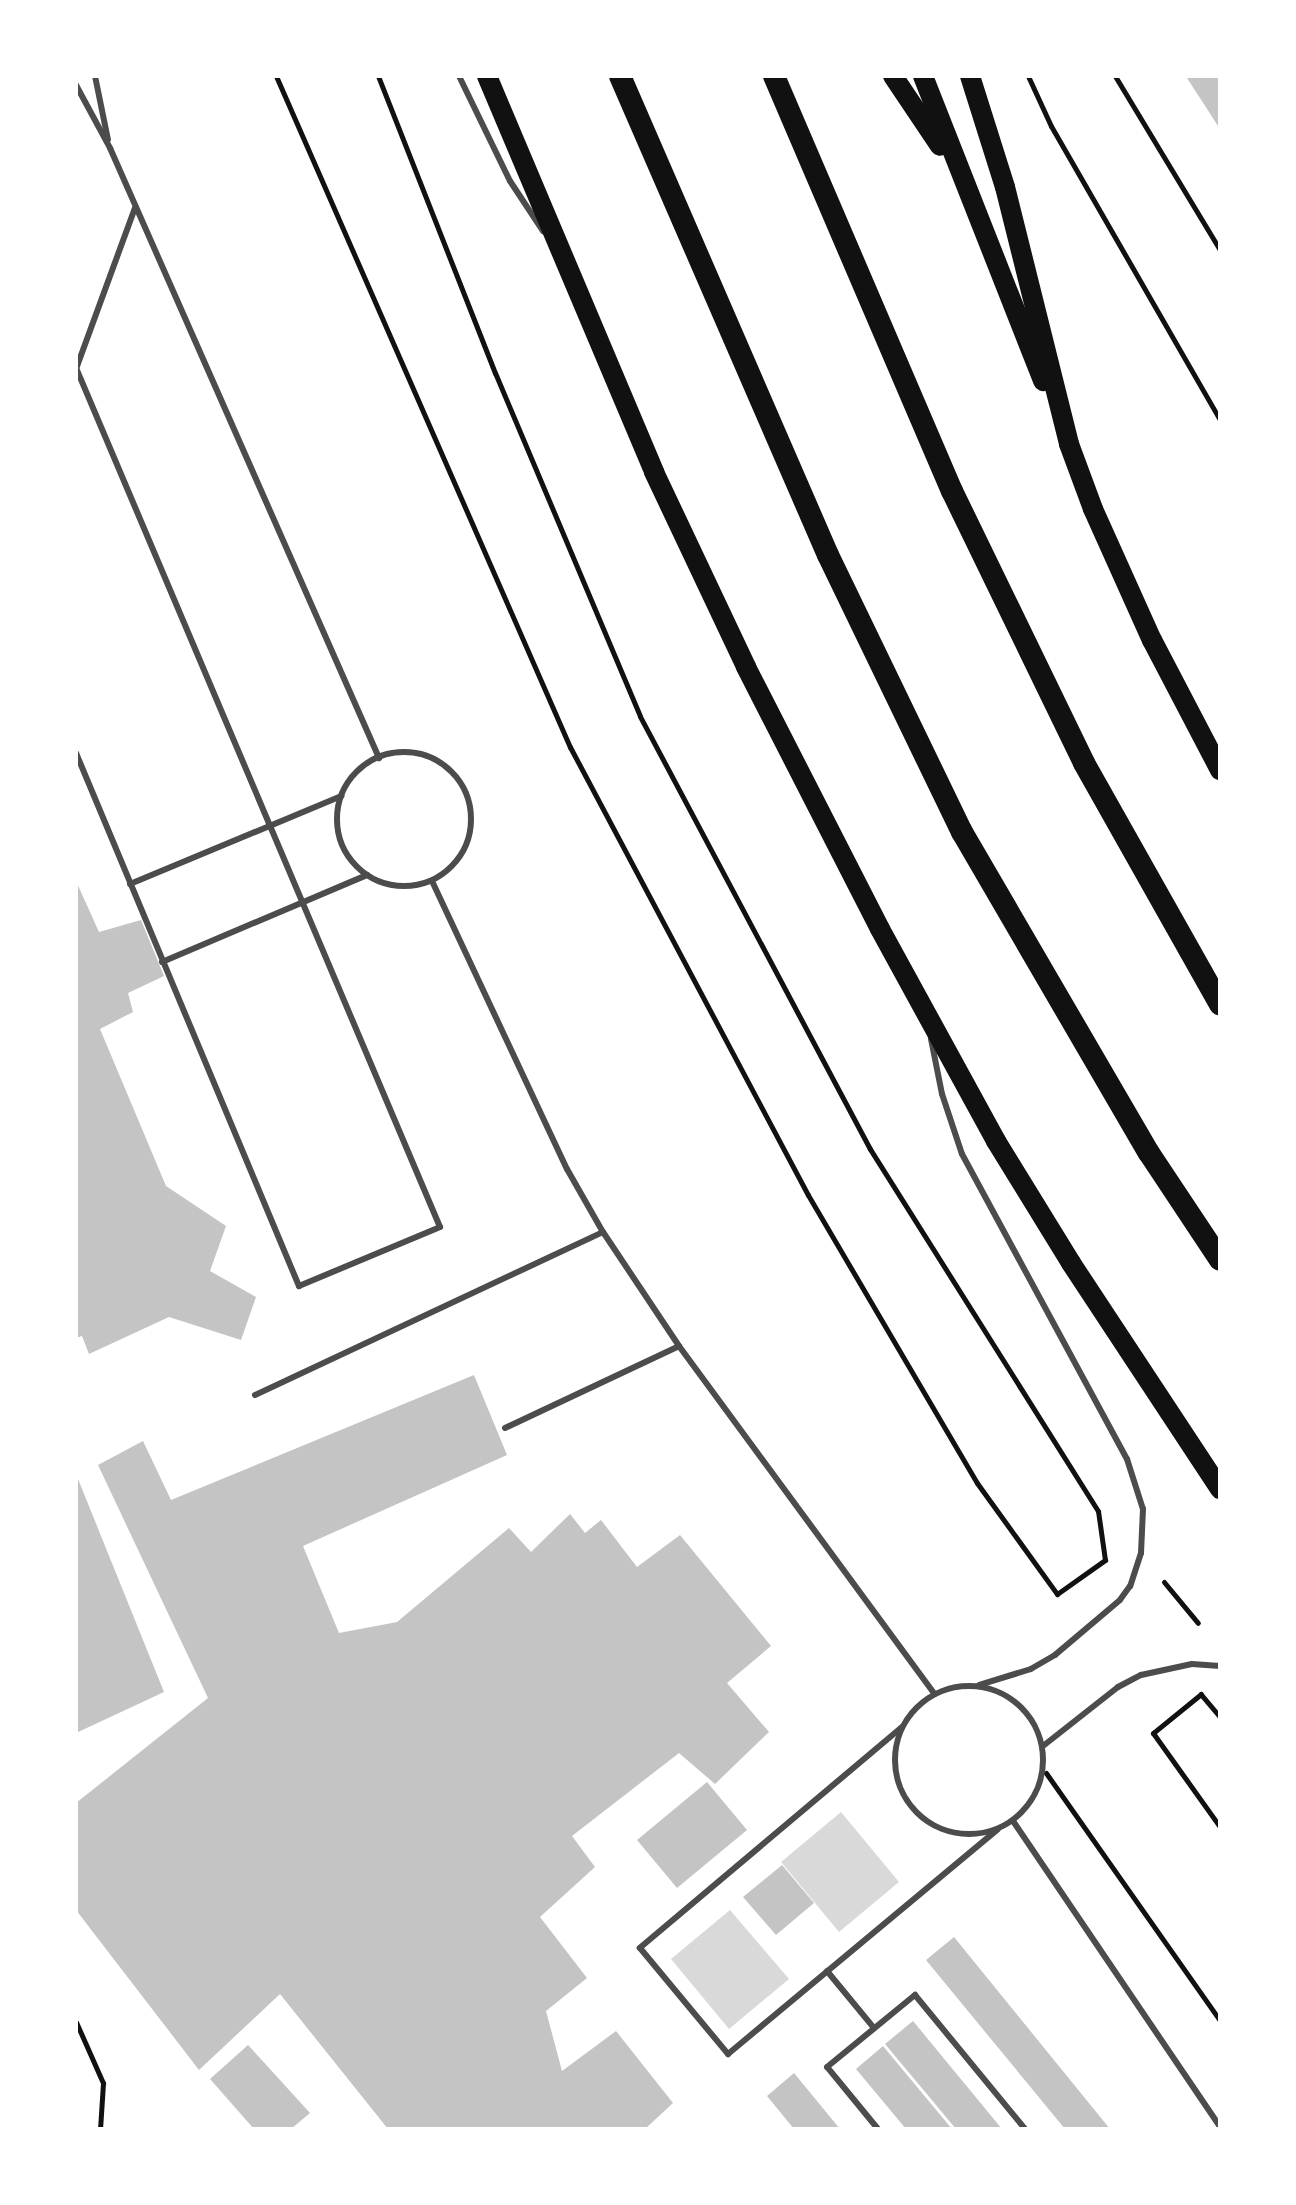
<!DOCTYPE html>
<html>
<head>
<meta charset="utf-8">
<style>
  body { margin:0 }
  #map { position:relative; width:1296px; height:2205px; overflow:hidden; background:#fff; font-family:"Public Sans",sans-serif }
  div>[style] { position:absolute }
  .water>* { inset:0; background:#d9d9d9 }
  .building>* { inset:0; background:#c4c4c4 }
  .path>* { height:5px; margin:-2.5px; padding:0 2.5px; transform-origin:2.5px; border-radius:2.5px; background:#111 }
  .service>* { height:6px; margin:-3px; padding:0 3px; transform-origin:3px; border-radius:3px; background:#4c4c4c }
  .service>.ring { margin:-3px; padding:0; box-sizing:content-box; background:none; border:6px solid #4c4c4c; border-radius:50% }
  .primary>* { height:20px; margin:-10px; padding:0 10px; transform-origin:10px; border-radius:10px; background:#111 }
  .trunk>* { height:22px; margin:-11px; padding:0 11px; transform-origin:11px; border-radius:11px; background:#111 }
  span { translate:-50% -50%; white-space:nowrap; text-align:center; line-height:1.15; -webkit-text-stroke:6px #fff; paint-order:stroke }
  .frame { position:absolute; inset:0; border:78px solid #fff; pointer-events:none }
</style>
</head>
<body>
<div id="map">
  <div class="water">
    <div style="clip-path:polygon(841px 1812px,899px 1882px,839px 1932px,781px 1862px)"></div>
    <div style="clip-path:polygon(730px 1910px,789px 1979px,729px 2029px,671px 1959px)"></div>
  </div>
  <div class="building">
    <div style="clip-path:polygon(1190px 76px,1220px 76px,1220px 129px,1187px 78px)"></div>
    <div style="clip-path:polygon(76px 881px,99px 932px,141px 920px,164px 976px,128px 993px,133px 1012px,100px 1029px,166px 1186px,226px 1226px,210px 1271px,256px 1297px,241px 1340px,169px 1317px,89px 1354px,82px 1336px,76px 1338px)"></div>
    <div style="clip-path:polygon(474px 1375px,507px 1455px,303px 1546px,339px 1633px,397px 1622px,509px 1528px,531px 1552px,570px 1514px,585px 1533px,601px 1520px,637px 1567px,680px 1535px,771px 1646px,727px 1683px,769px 1732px,715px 1784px,679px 1753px,572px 1836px,595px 1867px,540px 1917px,587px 1978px,546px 2011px,562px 2071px,616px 2031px,673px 2103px,645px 2129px,388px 2129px,280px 1994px,199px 2070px,76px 1910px,76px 1803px,208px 1698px,98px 1465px,143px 1441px,171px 1500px)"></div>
    <div style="clip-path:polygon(76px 1474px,164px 1692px,76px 1733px)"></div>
    <div style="clip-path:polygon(707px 1782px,747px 1830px,677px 1888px,637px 1840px)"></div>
    <div style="clip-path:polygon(782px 1865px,814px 1903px,776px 1935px,743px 1897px)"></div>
    <div style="clip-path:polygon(954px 1937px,1110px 2129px,1065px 2129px,926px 1960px)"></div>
    <div style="clip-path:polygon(913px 2021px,1002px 2129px,956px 2129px,885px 2044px)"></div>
    <div style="clip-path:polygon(248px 2045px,310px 2113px,291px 2129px,254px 2129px,210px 2079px)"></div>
    <div style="clip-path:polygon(883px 2046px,952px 2129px,906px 2129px,856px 2069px)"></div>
    <div style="clip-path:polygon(794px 2073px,840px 2129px,794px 2129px,767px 2096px)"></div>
  </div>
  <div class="path">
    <div style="left:276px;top:76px;width:733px;rotate:66.34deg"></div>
    <div style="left:570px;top:747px;width:507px;rotate:62.02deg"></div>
    <div style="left:808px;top:1195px;width:334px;rotate:59.6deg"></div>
    <div style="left:977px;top:1483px;width:137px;rotate:54.2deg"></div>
    <div style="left:1057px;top:1594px;width:59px;rotate:-35.3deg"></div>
    <div style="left:1105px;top:1560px;width:49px;rotate:-98.1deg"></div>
    <div style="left:1098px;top:1511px;width:428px;rotate:-122.2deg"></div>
    <div style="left:870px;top:1149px;width:490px;rotate:-118deg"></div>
    <div style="left:640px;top:716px;width:372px;rotate:-112.9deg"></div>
    <div style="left:495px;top:373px;width:319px;rotate:-111.5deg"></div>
    <div style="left:1028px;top:76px;width:55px;rotate:65.3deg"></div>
    <div style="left:1051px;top:126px;width:339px;rotate:60.1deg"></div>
    <div style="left:1115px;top:76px;width:203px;rotate:58.9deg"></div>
    <div style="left:1164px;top:1582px;width:53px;rotate:50.3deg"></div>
    <div style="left:1220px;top:1717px;width:30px;rotate:-130deg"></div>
    <div style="left:1201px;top:1694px;width:62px;rotate:140.9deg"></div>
    <div style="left:1153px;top:1733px;width:115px;rotate:54.5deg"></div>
    <div style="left:1046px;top:1773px;width:303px;rotate:54.9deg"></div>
    <div style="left:76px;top:2022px;width:67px;rotate:66.1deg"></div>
    <div style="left:103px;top:2083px;width:46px;rotate:93.7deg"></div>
  </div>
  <div class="service">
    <div style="left:95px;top:76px;width:65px;rotate:78.5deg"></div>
    <div style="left:459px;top:76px;width:117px;rotate:64.1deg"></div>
    <div style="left:510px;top:181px;width:60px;rotate:56.6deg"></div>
    <div style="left:76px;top:85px;width:72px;rotate:61.6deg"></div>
    <div style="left:110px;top:148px;width:667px;rotate:66.2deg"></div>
    <div style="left:76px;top:369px;width:171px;rotate:-69.9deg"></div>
    <div class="ring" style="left:337px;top:752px;width:128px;height:128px"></div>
    <div style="left:76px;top:753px;width:578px;rotate:67.3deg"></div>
    <div style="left:299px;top:1286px;width:153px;rotate:-22.7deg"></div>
    <div style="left:440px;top:1227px;width:933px;rotate:-112.96deg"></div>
    <div style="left:432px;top:881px;width:318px;rotate:64.9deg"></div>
    <div style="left:567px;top:1169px;width:73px;rotate:60.3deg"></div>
    <div style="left:603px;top:1232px;width:137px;rotate:56.3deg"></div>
    <div style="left:679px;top:1346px;width:432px;rotate:53.7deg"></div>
    <div style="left:130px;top:884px;width:229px;rotate:-22.6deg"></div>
    <div style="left:162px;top:962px;width:223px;rotate:-23deg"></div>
    <div style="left:931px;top:1039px;width:56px;rotate:78.7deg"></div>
    <div style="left:942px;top:1094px;width:63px;rotate:71.6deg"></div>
    <div style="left:962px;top:1154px;width:347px;rotate:61.6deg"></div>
    <div style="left:1127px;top:1459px;width:52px;rotate:72.3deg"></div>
    <div style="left:1143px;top:1509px;width:44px;rotate:92.6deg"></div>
    <div style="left:1141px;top:1553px;width:35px;rotate:108deg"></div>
    <div style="left:1130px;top:1586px;width:17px;rotate:126deg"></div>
    <div style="left:1120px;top:1600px;width:85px;rotate:139.8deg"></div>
    <div style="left:1055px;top:1655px;width:28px;rotate:150deg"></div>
    <div style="left:1031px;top:1669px;width:54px;rotate:162.9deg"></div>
    <div style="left:255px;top:1395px;width:384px;rotate:-25.1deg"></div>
    <div style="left:505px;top:1428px;width:192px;rotate:-25.2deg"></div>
    <div class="ring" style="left:895px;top:1686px;width:142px;height:142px"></div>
    <div style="left:902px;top:1727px;width:343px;rotate:139.9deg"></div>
    <div style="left:640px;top:1948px;width:138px;rotate:50.3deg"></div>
    <div style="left:728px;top:2054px;width:351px;rotate:-39.8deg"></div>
    <div style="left:1043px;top:1746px;width:95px;rotate:-38.2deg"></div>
    <div style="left:1118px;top:1687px;width:26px;rotate:-28deg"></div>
    <div style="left:1141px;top:1675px;width:52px;rotate:-12.2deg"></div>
    <div style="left:1192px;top:1664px;width:28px;rotate:4deg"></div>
    <div style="left:1013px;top:1821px;width:369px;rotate:55.9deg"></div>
    <div style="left:827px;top:1971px;width:74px;rotate:50.5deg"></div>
    <div style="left:878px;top:2129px;width:80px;rotate:-129.4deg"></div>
    <div style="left:827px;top:2067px;width:114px;rotate:-39.3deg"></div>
    <div style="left:915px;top:1995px;width:173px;rotate:50.6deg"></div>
  </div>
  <div class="primary">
    <div style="left:487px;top:76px;width:430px;rotate:67.1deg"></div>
    <div style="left:654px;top:472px;width:216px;rotate:64.7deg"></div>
    <div style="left:746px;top:667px;width:294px;rotate:62.9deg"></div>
    <div style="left:880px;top:929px;width:242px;rotate:61.3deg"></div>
    <div style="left:996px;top:1141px;width:143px;rotate:58.4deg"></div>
    <div style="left:1071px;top:1263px;width:271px;rotate:56.6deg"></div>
    <div style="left:893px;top:76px;width:84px;rotate:56.1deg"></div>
    <div style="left:923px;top:76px;width:328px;rotate:68.5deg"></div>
    <div style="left:970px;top:76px;width:116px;rotate:72.5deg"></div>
    <div style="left:1005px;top:187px;width:265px;rotate:76deg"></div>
    <div style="left:1069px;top:444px;width:69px;rotate:69.7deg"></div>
    <div style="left:1093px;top:509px;width:144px;rotate:65.8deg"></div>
    <div style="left:1152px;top:640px;width:147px;rotate:62.4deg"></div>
  </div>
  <div class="trunk">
    <div style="left:620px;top:76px;width:522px;rotate:66.53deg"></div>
    <div style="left:828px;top:555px;width:308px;rotate:64.2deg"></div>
    <div style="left:962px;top:832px;width:371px;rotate:59.8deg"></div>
    <div style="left:1149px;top:1153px;width:128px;rotate:56.4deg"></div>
    <div style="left:774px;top:76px;width:452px;rotate:66.8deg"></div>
    <div style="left:952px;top:491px;width:302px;rotate:64.1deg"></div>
    <div style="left:1084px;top:763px;width:277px;rotate:60.6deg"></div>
  </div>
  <div class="frame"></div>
</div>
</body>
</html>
